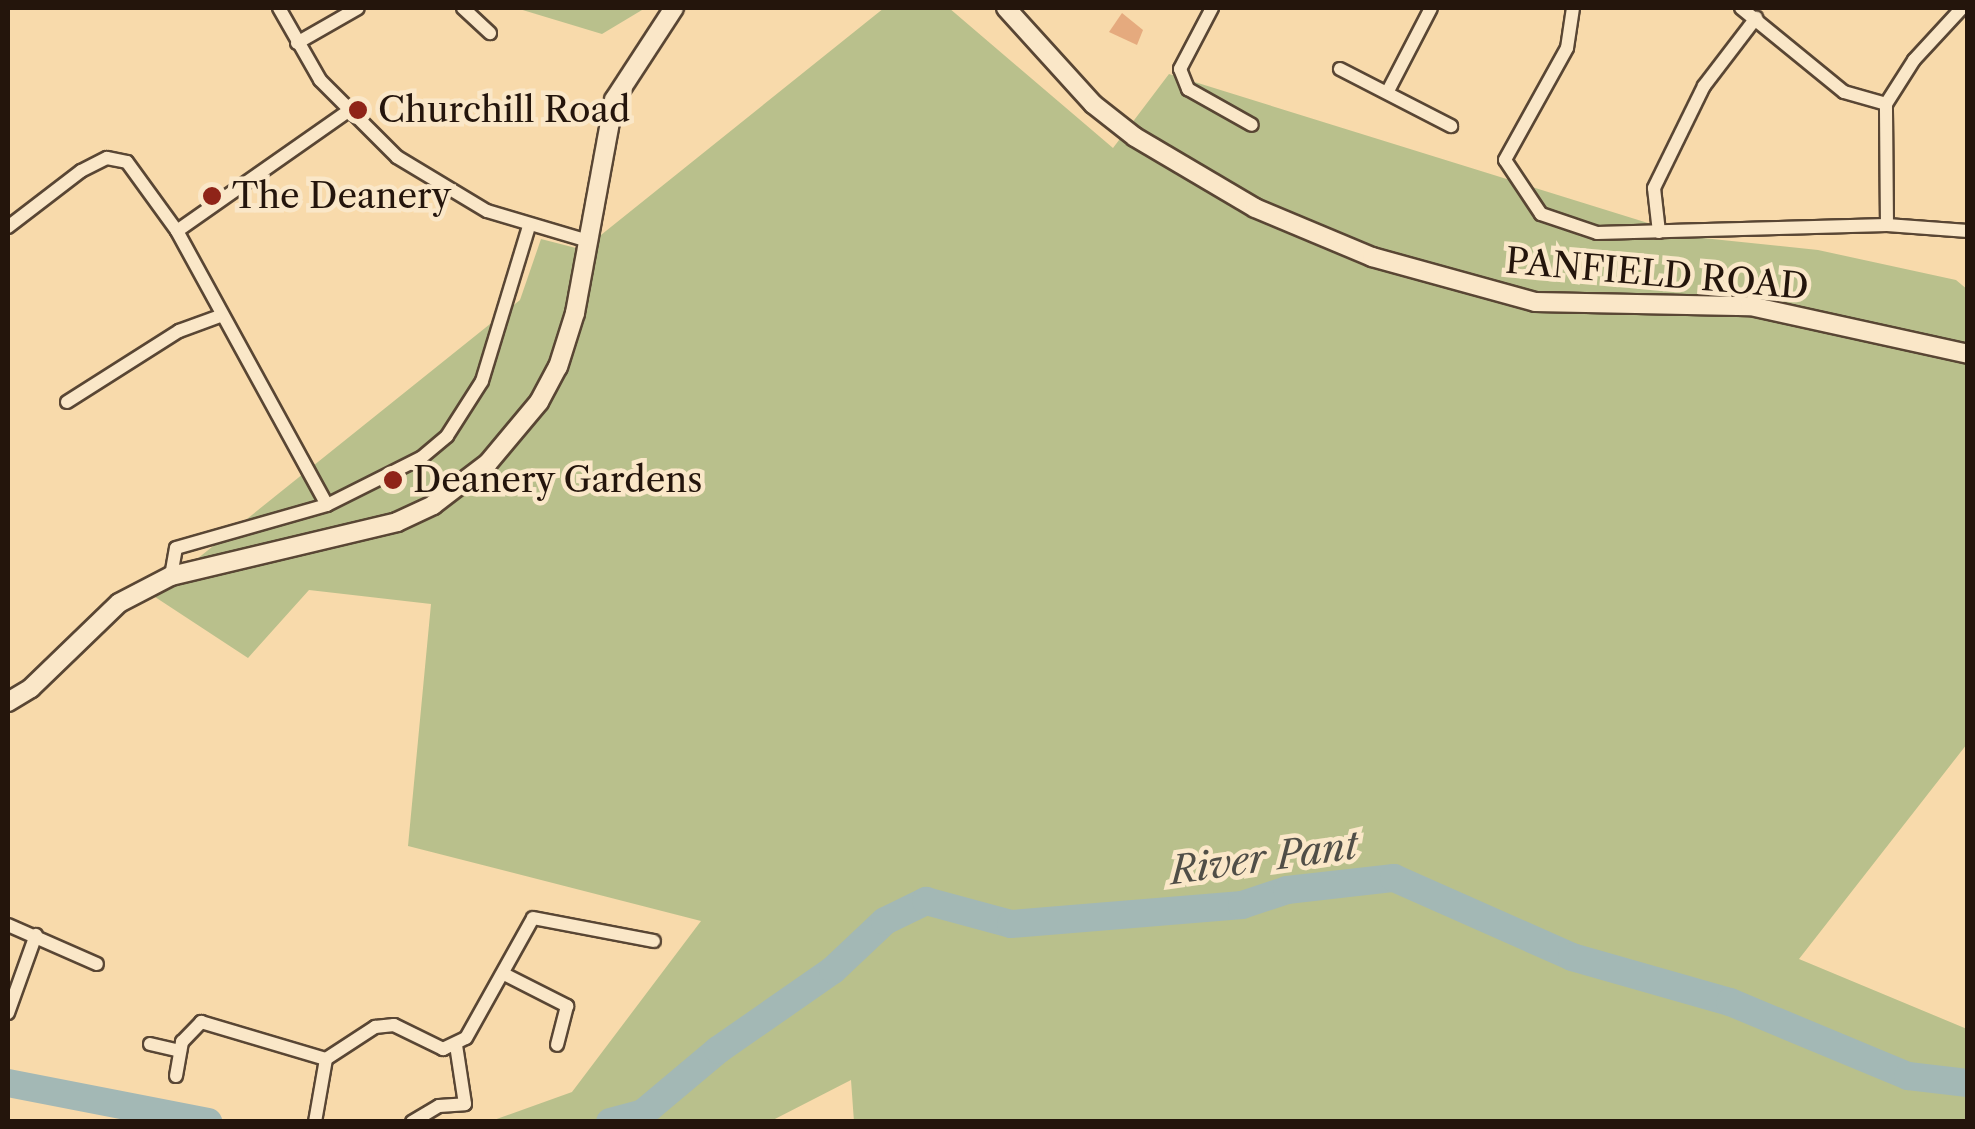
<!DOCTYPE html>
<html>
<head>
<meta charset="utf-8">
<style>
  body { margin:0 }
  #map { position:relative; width:1975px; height:1129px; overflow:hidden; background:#f8daab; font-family:"Libre Caslon Text",serif }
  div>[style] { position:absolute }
  .green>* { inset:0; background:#b9c08c }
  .river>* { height:28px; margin:-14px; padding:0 14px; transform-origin:14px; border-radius:14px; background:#a3b8b5 }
  .building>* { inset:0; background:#e5aa7e }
  .roads { filter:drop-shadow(2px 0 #594634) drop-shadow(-2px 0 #594634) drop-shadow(0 2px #594634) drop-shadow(0 -2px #594634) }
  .minor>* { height:12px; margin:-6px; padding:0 6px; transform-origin:6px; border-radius:6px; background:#fae7c8 }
  .secondary>* { height:18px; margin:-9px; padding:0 9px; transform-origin:9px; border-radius:9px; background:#fae7c8 }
  .dots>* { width:28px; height:28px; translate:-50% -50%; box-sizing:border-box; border:5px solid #fae7c8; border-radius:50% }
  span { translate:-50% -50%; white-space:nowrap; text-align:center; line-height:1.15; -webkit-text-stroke:9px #fae7c8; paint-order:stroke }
  .poi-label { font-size:35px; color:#24150c }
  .left { translate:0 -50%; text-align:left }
  .street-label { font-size:35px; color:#24150c }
  .water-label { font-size:38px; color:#504e47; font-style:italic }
  .frame { position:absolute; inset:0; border:10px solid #24150c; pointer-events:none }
</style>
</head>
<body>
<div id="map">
  <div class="green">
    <div style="clip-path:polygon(516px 8px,638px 8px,642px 10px,602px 34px)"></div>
    <div style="clip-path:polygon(884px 8px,949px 8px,1113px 148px,1169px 74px,1693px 237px,1818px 250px,1956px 280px,1968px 290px,1967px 744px,1799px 959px,1967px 1029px,1967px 1121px,854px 1122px,851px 1080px,771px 1121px,491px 1121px,572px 1092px,701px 921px,408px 846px,431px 604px,309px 590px,248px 658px,152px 595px,520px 300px,541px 239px,576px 248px,576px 255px)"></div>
  </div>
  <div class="river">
    <div style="left:8px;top:1083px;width:204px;rotate:11deg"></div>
    <div style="left:610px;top:1122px;width:34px;rotate:-15deg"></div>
    <div style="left:643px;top:1113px;width:98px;rotate:-40deg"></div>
    <div style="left:718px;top:1050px;width:140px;rotate:-34.8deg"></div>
    <div style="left:833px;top:970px;width:71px;rotate:-43.3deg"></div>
    <div style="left:885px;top:921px;width:46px;rotate:-26deg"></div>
    <div style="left:926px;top:901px;width:88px;rotate:15.1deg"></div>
    <div style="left:1011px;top:924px;width:232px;rotate:-4.7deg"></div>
    <div style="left:1242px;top:905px;width:47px;rotate:-18.4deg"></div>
    <div style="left:1287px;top:890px;width:108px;rotate:-6.4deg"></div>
    <div style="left:1394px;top:878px;width:195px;rotate:23.9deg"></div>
    <div style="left:1572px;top:957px;width:164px;rotate:15.9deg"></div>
    <div style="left:1730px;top:1002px;width:193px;rotate:22.6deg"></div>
    <div style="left:1908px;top:1076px;width:60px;rotate:6.7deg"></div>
  </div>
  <div class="building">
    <div style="clip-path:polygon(1122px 13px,1143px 30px,1137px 45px,1109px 32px)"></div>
  </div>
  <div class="roads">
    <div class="minor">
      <div style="left:279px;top:8px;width:83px;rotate:60.3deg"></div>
      <div style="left:320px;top:80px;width:109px;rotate:45deg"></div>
      <div style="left:397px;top:157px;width:105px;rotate:31deg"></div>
      <div style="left:487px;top:211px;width:102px;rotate:16.5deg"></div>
      <div style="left:463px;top:8px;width:37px;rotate:43deg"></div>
      <div style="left:1212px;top:8px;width:69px;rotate:117.7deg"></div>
      <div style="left:1180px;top:69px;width:22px;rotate:68deg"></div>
      <div style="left:1188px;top:89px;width:73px;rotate:29.4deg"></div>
      <div style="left:1573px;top:8px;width:40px;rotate:98.5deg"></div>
      <div style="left:1567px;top:48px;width:128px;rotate:119deg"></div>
      <div style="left:1505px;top:160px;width:65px;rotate:56.3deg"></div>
      <div style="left:1541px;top:214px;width:59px;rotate:18.7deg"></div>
      <div style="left:1597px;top:233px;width:290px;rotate:-1.6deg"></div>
      <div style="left:1887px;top:225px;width:81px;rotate:4.2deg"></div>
      <div style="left:1741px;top:8px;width:133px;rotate:39.2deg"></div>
      <div style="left:1844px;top:92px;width:44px;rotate:15.9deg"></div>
      <div style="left:297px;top:43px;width:70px;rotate:-29.8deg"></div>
      <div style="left:1340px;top:69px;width:125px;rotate:27.2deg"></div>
      <div style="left:1388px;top:91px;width:93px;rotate:-62.6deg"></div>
      <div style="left:1887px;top:225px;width:121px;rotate:-90.5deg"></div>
      <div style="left:1886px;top:104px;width:52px;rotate:-57.5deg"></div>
      <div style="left:1914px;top:60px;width:71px;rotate:-47.3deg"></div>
      <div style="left:8px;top:227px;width:92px;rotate:-37.5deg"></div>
      <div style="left:81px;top:171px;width:29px;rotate:-27deg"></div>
      <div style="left:107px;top:158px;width:20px;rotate:11deg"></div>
      <div style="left:127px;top:162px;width:85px;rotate:54.1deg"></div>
      <div style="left:177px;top:231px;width:312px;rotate:61.3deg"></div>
      <div style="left:177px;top:231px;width:208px;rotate:-35deg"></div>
      <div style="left:1659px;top:232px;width:44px;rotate:-96.5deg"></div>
      <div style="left:1654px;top:188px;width:114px;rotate:-63.9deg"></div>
      <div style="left:1704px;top:86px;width:86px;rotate:-52.6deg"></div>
      <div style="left:67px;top:402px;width:133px;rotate:-32.4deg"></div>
      <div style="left:179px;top:331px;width:44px;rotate:-20.1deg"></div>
      <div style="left:171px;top:576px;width:28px;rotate:-80deg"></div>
      <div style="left:176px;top:548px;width:157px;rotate:-15.9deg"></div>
      <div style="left:327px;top:505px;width:105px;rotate:-26.6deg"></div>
      <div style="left:421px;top:458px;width:34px;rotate:-40deg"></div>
      <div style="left:447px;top:436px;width:65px;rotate:-57.5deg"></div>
      <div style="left:482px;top:381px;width:162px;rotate:-73.1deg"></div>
      <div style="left:8px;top:925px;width:97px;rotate:23.7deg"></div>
      <div style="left:504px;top:974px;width:71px;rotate:26.9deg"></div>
      <div style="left:567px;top:1006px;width:40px;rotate:104.4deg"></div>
      <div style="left:8px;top:1013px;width:83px;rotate:-70.3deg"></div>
      <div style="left:150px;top:1044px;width:31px;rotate:13deg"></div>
      <div style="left:176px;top:1076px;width:35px;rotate:-80deg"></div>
      <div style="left:182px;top:1042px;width:28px;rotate:-46deg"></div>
      <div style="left:201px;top:1022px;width:130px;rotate:16.5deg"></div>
      <div style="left:315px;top:1122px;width:64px;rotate:-80.1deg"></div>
      <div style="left:326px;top:1059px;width:59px;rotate:-33.1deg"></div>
      <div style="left:375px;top:1027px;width:19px;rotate:-6deg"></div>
      <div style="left:394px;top:1025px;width:55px;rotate:26.1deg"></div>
      <div style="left:443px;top:1049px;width:25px;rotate:-26deg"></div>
      <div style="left:466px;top:1038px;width:137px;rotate:-60.8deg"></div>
      <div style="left:533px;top:918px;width:123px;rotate:10.8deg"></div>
      <div style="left:412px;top:1122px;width:31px;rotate:-31deg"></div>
      <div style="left:439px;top:1106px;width:26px;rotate:-4deg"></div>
      <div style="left:465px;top:1104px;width:60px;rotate:-98.7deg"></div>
    </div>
    <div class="secondary">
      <div style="left:1006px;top:8px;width:130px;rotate:47.8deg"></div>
      <div style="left:1093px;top:104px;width:53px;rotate:38.2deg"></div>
      <div style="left:1135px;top:137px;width:139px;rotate:30.6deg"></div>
      <div style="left:1255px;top:208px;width:127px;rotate:22.7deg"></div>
      <div style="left:1372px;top:257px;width:169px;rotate:15.4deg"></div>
      <div style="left:1535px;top:302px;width:215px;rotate:1.1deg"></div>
      <div style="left:1750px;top:306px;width:223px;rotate:12.4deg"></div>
      <div style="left:8px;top:702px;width:27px;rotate:-31deg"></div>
      <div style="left:31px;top:688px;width:122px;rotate:-44deg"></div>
      <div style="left:119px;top:603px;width:59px;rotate:-27.4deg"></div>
      <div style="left:171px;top:576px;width:232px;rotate:-13.4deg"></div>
      <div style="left:397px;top:522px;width:40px;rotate:-25deg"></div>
      <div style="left:433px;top:505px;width:69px;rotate:-37.4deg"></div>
      <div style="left:488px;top:463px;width:80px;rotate:-50.1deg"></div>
      <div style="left:539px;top:402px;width:40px;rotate:-62deg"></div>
      <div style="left:558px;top:367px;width:57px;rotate:-72.5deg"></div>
      <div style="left:575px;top:313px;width:217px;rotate:-79.6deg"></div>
      <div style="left:614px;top:100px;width:110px;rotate:-56.9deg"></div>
    </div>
  </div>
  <div class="dots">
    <div style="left:358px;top:110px;background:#8f2418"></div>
    <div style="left:212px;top:196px;background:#8f2418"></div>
    <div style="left:393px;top:480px;background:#8f2418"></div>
  </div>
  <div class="poi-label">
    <span class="left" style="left:378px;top:110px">Churchill Road</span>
    <span class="left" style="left:232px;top:196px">The Deanery</span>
    <span class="left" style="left:413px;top:480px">Deanery Gardens</span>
  </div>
  <div class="street-label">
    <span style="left:1657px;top:274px;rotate:5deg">PANFIELD ROAD</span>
  </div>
  <div class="water-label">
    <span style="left:1264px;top:858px;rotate:-8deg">River Pant</span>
  </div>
  <div class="frame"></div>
</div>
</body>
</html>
